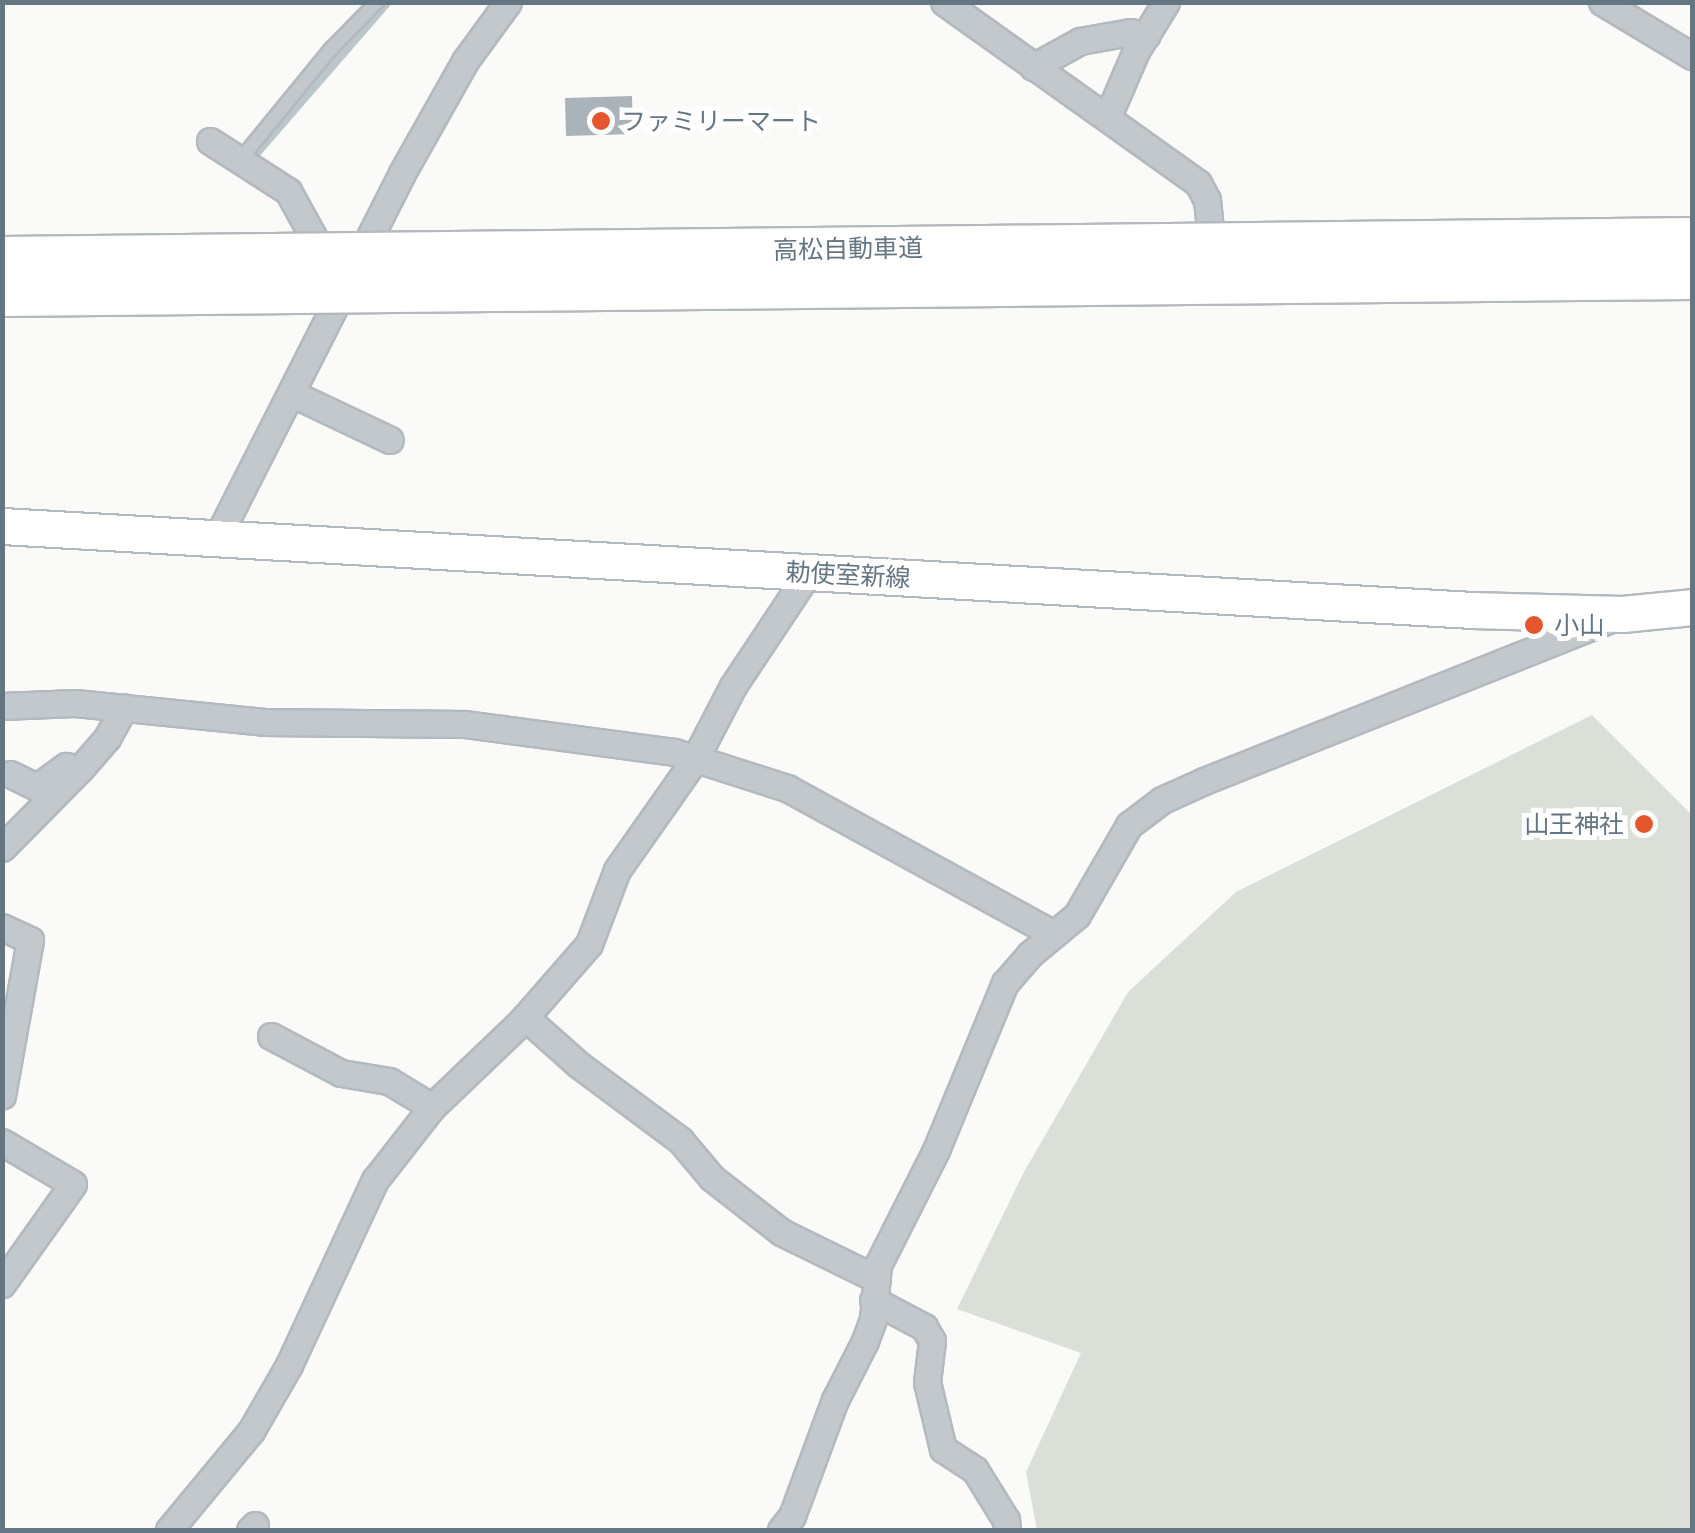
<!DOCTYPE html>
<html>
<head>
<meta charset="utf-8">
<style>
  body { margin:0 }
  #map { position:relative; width:1695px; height:1533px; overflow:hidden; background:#fafaf8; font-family:Arial,"Noto Sans JP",sans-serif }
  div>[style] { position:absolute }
  .green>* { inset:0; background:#dadfd7 }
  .stream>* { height:8px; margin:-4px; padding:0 4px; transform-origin:4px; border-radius:4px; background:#bbc7cb }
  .building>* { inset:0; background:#aab3b9 }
  .roads { filter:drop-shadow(2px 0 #b3babf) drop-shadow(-2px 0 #b3babf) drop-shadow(0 2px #b3babf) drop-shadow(0 -2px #b3babf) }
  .lane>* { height:12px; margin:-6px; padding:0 6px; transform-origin:6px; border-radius:6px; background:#c3c8cc }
  .street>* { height:25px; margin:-12.5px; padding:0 12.5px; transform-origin:12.5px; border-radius:12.5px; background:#c3c8cc }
  .secondary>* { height:35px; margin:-17.5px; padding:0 17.5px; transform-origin:17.5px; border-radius:17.5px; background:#fff }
  .bridges { filter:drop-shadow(2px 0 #b4b9bd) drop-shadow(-2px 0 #b4b9bd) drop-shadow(0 2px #b4b9bd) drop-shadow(0 -2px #b4b9bd) }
  .highway-bridge>* { height:45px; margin:-22.5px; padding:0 22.5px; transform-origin:22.5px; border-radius:22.5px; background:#fff }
  .dots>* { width:28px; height:28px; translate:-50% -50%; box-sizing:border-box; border:5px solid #fff; border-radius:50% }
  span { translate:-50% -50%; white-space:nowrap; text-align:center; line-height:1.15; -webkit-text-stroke:10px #fff; paint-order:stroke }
  .poi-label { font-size:25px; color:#657683 }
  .left { translate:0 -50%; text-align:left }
  .right { translate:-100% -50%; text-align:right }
  .street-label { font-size:25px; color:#657683 }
  .frame { position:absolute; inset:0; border:5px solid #657683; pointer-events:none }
</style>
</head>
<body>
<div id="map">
  <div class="green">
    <div style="clip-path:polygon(1592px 715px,1692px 815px,1692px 1530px,1037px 1530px,1026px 1472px,1081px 1353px,957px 1309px,1024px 1172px,1128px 992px,1236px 892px)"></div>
  </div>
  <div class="stream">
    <div style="left:258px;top:152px;width:198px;rotate:-49.1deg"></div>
  </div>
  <div class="building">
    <div style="clip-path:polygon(632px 96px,633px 134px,566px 136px,565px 98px)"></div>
  </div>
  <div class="roads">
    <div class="lane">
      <div style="left:240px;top:160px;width:144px;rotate:-50.7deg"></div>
      <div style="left:331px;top:49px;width:66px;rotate:-45.6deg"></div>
    </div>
    <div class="street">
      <div style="left:944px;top:2px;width:312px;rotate:35.5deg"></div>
      <div style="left:1198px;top:183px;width:19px;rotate:62deg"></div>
      <div style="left:1207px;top:200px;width:31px;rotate:84deg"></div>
      <div style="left:1602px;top:2px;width:105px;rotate:31deg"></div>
      <div style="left:1033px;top:67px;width:54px;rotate:-29deg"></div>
      <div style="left:1080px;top:41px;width:51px;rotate:-10.2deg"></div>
      <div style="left:1130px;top:32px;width:17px;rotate:10deg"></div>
      <div style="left:1108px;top:116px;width:71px;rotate:-66.7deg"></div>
      <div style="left:1136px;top:51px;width:57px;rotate:-58.5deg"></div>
      <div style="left:210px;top:141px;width:93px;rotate:32.7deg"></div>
      <div style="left:288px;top:191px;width:56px;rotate:61.1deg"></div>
      <div style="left:293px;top:394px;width:107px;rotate:25.4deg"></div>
      <div style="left:216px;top:540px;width:411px;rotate:-63.1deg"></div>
      <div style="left:402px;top:173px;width:129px;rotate:-60.6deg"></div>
      <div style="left:465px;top:61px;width:73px;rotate:-53.9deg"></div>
      <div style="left:2px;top:706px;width:73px;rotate:-2.4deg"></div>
      <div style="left:75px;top:703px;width:190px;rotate:5.7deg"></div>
      <div style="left:264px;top:722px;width:201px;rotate:0.6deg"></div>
      <div style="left:465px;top:724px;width:211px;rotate:7.6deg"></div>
      <div style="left:674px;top:752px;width:119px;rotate:17.7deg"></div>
      <div style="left:787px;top:788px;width:304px;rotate:28.7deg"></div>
      <div style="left:10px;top:774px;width:30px;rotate:26deg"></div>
      <div style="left:37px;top:787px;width:36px;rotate:-36deg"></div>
      <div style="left:2px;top:848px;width:111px;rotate:-45.4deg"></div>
      <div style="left:80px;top:769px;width:41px;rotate:-48.9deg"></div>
      <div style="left:107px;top:738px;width:35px;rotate:-61deg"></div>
      <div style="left:2px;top:927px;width:31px;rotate:25deg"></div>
      <div style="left:30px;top:940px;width:158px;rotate:100.2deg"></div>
      <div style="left:525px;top:1017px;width:72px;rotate:41.6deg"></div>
      <div style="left:579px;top:1065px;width:126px;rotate:36.6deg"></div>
      <div style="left:680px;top:1140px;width:50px;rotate:49.9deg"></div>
      <div style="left:712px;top:1178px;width:88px;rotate:38deg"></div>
      <div style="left:781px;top:1232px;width:105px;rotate:26.1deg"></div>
      <div style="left:271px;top:1036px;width:79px;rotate:27.9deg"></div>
      <div style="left:341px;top:1073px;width:49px;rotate:9.5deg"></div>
      <div style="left:389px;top:1081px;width:50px;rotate:31.2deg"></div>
      <div style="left:2px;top:1142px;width:82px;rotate:30.6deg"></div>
      <div style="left:73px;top:1184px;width:123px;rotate:125.4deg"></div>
      <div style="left:873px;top:1300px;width:58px;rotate:27.9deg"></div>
      <div style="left:924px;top:1327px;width:16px;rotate:60deg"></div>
      <div style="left:932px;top:1341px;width:41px;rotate:97deg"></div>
      <div style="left:927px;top:1382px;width:69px;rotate:76.6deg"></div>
      <div style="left:943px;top:1449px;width:38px;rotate:33deg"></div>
      <div style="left:975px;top:1470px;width:59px;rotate:58.2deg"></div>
      <div style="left:1006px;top:1520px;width:10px;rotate:84deg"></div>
      <div style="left:169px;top:1530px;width:129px;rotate:-50.4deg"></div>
      <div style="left:251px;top:1431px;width:76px;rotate:-60.1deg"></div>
      <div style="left:289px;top:1365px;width:204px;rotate:-65.1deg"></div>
      <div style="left:375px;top:1180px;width:93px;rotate:-52deg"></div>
      <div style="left:432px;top:1107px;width:123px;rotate:-43.7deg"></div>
      <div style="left:521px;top:1022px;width:103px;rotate:-48.9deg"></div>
      <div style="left:589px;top:944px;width:79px;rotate:-69.3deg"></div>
      <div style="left:617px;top:870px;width:136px;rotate:-54.9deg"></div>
      <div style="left:695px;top:759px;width:82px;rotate:-62.5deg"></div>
      <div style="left:733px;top:686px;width:136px;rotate:-56.4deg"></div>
      <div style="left:250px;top:1530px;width:7px;rotate:-45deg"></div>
      <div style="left:781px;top:1530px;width:18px;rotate:-52deg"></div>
      <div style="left:792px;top:1516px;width:124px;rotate:-69.7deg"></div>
      <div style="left:835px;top:1400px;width:66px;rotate:-63deg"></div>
      <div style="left:865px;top:1341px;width:23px;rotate:-70deg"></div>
      <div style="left:873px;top:1319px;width:54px;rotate:-84.7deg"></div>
      <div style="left:878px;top:1265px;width:129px;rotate:-63.2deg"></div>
      <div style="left:936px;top:1150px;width:181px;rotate:-67.6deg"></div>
      <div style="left:1005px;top:983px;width:37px;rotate:-49deg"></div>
      <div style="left:1029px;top:955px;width:62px;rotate:-39.8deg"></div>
      <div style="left:1077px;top:915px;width:104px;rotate:-60deg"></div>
      <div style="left:1129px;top:825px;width:41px;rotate:-37.1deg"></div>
      <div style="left:1162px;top:800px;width:46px;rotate:-24.3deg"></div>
      <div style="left:1204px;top:781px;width:440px;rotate:-21.7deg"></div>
    </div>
    <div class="secondary">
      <div style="left:2px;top:526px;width:1472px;rotate:3.27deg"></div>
      <div style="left:1472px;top:610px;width:150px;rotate:1.5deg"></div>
      <div style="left:1622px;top:614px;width:70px;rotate:-5.7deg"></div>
    </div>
  </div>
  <div class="bridges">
    <div class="highway-bridge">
      <div style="left:2px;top:259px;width:1690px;rotate:-0.64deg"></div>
      <div style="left:2px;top:293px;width:1690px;rotate:-0.58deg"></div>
    </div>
  </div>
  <div class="dots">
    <div style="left:601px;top:121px;background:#e4572e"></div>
    <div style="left:1534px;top:625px;background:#e4572e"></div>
    <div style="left:1644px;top:824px;background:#e4572e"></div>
  </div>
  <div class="poi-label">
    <span class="left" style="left:621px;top:121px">ファミリーマート</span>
    <span class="left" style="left:1554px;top:625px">小山</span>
    <span class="right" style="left:1624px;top:824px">山王神社</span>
  </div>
  <div class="street-label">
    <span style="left:848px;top:249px;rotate:-1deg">高松自動車道</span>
    <span style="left:848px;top:575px;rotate:3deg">勅使室新線</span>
  </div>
  <div class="frame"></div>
</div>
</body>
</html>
